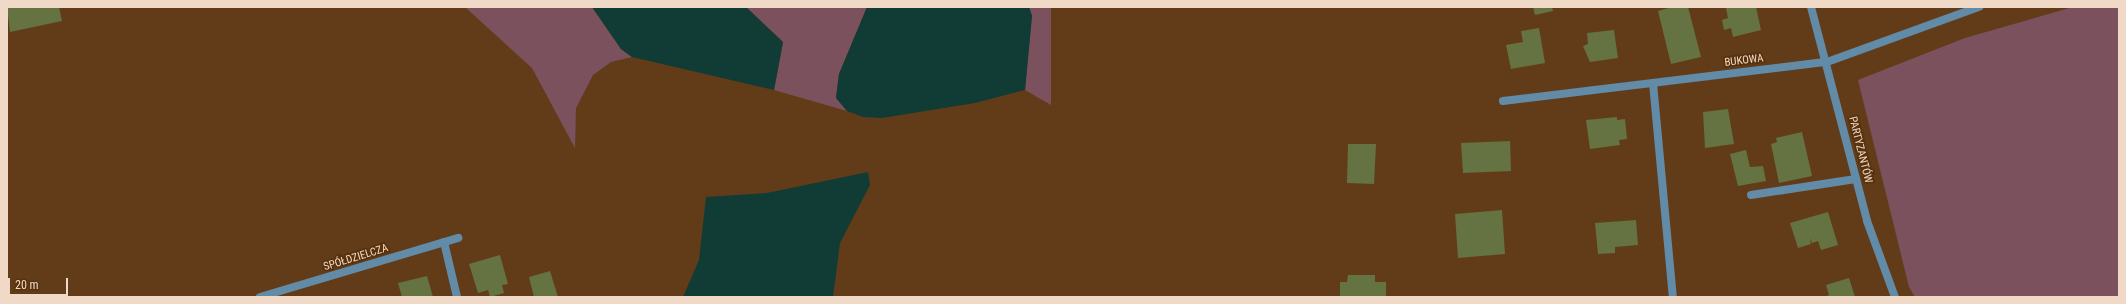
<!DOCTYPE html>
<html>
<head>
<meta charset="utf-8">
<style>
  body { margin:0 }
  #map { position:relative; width:2126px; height:304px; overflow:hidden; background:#623c19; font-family:"Roboto Condensed",sans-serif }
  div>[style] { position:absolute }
  .green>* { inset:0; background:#7c515e }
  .water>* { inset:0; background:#103c35 }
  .building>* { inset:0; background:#657241 }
  .lane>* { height:8px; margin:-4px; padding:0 4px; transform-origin:4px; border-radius:4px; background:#628ba8 }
  .street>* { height:8px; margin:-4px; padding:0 4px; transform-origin:4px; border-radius:4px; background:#628ba8 }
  span { translate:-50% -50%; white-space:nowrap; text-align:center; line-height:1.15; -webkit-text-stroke:3.5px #57320d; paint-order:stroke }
  .street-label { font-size:11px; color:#f1d9c7 }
  .frame { position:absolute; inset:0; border:8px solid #f1d9c7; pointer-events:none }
  .scale { position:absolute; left:8px; top:278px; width:60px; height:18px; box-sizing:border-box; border:2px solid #f1d9c7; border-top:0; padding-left:5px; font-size:12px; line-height:14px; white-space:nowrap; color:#f1d9c7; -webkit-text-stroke:3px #57320d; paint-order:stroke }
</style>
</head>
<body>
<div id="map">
  <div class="green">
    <div style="clip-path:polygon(465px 7px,592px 7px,621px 49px,632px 57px,611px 62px,593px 75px,576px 108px,575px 148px,532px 68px)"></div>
    <div style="clip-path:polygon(746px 7px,867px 7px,839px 74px,836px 98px,847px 111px,774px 90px,783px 42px)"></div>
    <div style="clip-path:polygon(1029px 7px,1051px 7px,1051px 105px,1025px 90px,1032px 16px)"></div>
    <div style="clip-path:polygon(2073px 7px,2119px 7px,2119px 297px,1915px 297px,1909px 287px,1858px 80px,1965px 38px)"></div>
  </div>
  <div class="water">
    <div style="clip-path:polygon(592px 7px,746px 7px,783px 42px,774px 90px,632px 57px,621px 49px)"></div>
    <div style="clip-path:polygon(867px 7px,1029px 7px,1032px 16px,1025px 90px,975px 103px,882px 118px,863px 117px,847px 111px,836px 98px,839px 74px)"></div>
    <div style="clip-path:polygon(868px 172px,870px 185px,840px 243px,833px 297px,683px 297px,699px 260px,706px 197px,767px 193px)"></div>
  </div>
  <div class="building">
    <div style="clip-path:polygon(7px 7px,59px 7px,62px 21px,10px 32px)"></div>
    <div style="clip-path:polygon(1533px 7px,1552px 7px,1553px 11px,1535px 15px)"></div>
    <div style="clip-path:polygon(1672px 7px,1688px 7px,1701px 57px,1671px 64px,1658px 11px)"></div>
    <div style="clip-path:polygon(1756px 7px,1761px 30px,1733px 37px,1731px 28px,1724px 30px,1722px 20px,1728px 18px,1726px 8px)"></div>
    <div style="clip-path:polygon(1539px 28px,1545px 63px,1511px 69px,1506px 45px,1523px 42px,1521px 31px)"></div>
    <div style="clip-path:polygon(1614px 30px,1618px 58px,1590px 62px,1583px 46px,1588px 44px,1587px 33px)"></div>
    <div style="clip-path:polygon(1728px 109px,1734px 144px,1705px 148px,1703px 112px)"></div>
    <div style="clip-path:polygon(1617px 117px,1617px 120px,1625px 119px,1627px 139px,1619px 140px,1620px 145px,1590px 149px,1586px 120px)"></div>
    <div style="clip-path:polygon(1802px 132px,1812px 176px,1779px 183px,1771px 144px,1777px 142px,1776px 138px)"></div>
    <div style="clip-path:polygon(1510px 141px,1511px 171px,1463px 173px,1461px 143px)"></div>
    <div style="clip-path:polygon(1348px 144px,1376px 144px,1374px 184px,1347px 183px)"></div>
    <div style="clip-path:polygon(1746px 150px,1750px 167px,1763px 166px,1766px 181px,1738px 186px,1730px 154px)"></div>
    <div style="clip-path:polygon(1502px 210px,1505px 254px,1458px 258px,1455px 214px)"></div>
    <div style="clip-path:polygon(1828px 212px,1838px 245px,1821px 250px,1818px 241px,1812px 243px,1810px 238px,1811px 244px,1798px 248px,1790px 223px)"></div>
    <div style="clip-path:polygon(1636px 220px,1638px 245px,1615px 247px,1615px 253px,1598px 254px,1595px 223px)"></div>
    <div style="clip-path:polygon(500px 255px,508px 284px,502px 285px,504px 293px,490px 297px,488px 290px,478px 293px,469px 264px)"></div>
    <div style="clip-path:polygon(550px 271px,558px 297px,534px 297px,529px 277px)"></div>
    <div style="clip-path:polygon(1348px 275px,1375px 275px,1375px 282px,1386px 282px,1386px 297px,1340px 297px,1340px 282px,1347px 282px)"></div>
    <div style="clip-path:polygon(427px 276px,433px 297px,402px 297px,398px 283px)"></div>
    <div style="clip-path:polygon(1849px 278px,1855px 297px,1824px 297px,1829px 295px,1826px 285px)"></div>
  </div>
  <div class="lane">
    <div style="left:1827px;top:62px;width:162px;rotate:-19.9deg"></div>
    <div style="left:1653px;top:83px;width:215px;rotate:84.7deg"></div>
    <div style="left:1751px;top:195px;width:106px;rotate:-8.7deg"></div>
  </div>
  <div class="street">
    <div style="left:1811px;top:7px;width:221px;rotate:75.3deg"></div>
    <div style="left:1867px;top:221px;width:81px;rotate:69.8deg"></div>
    <div style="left:1503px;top:101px;width:326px;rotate:-6.9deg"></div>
    <div style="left:444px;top:242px;width:57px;rotate:76.7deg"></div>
    <div style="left:260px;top:297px;width:207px;rotate:-16.6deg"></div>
  </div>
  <div class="street-label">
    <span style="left:1744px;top:61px;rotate:-7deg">BUKOWA</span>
    <span style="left:1860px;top:150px;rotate:76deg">PARTYZANTÓW</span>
    <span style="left:356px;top:258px;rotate:-17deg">SPÓŁDZIELCZA</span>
  </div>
  <div class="frame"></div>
  <div class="scale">20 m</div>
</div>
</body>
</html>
